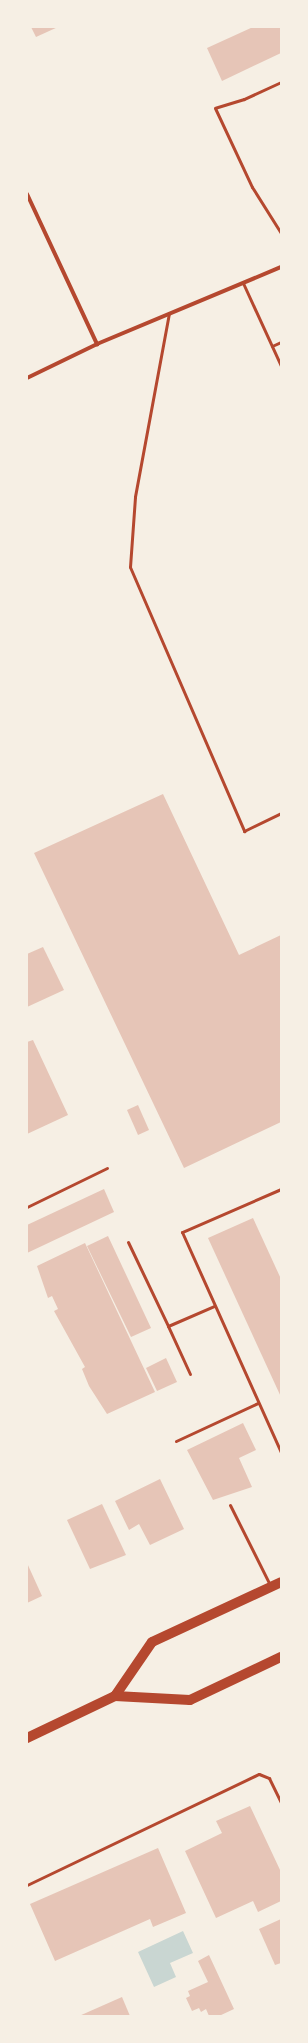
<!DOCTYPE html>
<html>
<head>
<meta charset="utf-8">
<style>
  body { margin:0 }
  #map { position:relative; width:308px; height:2043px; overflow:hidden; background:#f6efe4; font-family:Rubik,sans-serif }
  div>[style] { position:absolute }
  .water>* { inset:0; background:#c9d6d2 }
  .building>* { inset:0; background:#e6c5b7 }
  .service>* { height:3px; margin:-1.5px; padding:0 1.5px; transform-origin:1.5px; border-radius:1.5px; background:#b5482f }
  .minor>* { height:4px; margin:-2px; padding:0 2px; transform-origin:2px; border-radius:2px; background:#b5482f }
  .primary>* { height:10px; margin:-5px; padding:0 5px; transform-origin:5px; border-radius:5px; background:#b5482f }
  span { translate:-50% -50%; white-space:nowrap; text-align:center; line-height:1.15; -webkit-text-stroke:3px #f6efe4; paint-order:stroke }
  .frame { position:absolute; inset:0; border:28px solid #f6efe4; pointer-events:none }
</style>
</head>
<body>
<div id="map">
  <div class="water">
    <div style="clip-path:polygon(183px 1931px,193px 1953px,170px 1963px,176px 1977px,154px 1987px,138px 1952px)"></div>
  </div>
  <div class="building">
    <div style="clip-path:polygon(31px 27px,58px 27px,36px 37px)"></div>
    <div style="clip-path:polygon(253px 27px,281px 27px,281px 53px,222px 81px,207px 48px)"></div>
    <div style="clip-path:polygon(163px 794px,239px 955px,281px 935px,281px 1122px,184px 1168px,34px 853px)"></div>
    <div style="clip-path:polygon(43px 947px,64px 990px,27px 1007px,27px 954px)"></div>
    <div style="clip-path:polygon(33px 1040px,68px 1115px,27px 1134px,27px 1042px)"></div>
    <div style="clip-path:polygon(138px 1105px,149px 1130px,138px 1135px,127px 1110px)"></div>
    <div style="clip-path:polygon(104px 1189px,114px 1212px,27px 1253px,27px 1225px)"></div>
    <div style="clip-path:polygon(253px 1218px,281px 1279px,281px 1397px,208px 1238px)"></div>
    <div style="clip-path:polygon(108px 1236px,151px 1328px,131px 1337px,87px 1246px)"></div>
    <div style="clip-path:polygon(85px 1243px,155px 1392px,107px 1414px,89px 1386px,82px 1369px,85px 1367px,54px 1311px,58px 1309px,52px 1296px,48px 1298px,37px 1266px)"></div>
    <div style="clip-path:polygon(166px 1358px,177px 1382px,157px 1391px,146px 1368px)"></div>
    <div style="clip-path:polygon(243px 1423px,256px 1450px,239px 1458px,252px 1487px,213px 1500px,187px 1450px)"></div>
    <div style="clip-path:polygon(160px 1479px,184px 1529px,150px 1545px,139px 1524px,129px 1530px,115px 1501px)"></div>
    <div style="clip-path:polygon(102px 1504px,126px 1555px,90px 1569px,67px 1520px)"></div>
    <div style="clip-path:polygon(27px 1563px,42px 1596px,27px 1603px)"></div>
    <div style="clip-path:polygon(250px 1806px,281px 1872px,281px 1901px,258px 1912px,253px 1901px,216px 1918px,185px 1851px,222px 1833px,216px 1821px)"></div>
    <div style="clip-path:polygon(158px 1848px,186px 1913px,153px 1927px,150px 1919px,55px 1961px,30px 1904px)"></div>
    <div style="clip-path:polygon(281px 1919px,281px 1963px,275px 1965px,259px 1929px)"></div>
    <div style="clip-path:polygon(209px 1955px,234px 2009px,219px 2016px,209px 2016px,206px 2009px,201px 2012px,199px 2008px,192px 2011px,186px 1998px,190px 1996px,188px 1991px,208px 1982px,198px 1961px)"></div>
    <div style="clip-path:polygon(122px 1997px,130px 2016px,79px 2016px)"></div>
  </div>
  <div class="service">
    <div style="left:281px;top:82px;width:41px;rotate:155.3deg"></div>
    <div style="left:244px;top:99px;width:30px;rotate:163deg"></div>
    <div style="left:215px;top:108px;width:87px;rotate:64.9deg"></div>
    <div style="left:252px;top:187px;width:54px;rotate:57.8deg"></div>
    <div style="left:243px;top:283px;width:91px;rotate:65.4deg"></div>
    <div style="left:169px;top:313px;width:187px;rotate:100.5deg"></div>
    <div style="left:135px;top:497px;width:70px;rotate:94.1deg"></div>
    <div style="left:130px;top:567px;width:288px;rotate:66.6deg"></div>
    <div style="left:244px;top:831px;width:41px;rotate:-25.9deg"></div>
    <div style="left:272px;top:346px;width:10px;rotate:-24deg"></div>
    <div style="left:281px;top:1189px;width:108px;rotate:156.5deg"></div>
    <div style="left:182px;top:1232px;width:241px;rotate:65.8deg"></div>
    <div style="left:27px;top:1207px;width:89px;rotate:-26deg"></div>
    <div style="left:128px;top:1242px;width:93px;rotate:64.5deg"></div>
    <div style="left:190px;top:1374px;width:53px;rotate:-114.6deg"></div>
    <div style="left:168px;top:1326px;width:50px;rotate:-23.5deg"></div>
    <div style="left:176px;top:1441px;width:90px;rotate:-24.9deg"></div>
    <div style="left:230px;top:1505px;width:89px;rotate:63.4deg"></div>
    <div style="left:27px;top:1885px;width:257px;rotate:-25.6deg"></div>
    <div style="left:259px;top:1774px;width:11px;rotate:22deg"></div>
    <div style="left:269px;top:1778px;width:28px;rotate:64deg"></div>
  </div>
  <div class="minor">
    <div style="left:27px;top:194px;width:166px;rotate:65deg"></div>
    <div style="left:27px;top:378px;width:78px;rotate:-25.9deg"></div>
    <div style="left:97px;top:344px;width:199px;rotate:-22.7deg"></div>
  </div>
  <div class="primary">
    <div style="left:115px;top:1696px;width:65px;rotate:-55.6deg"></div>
    <div style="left:152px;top:1642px;width:142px;rotate:-24.9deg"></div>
    <div style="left:27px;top:1738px;width:98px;rotate:-25.5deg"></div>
    <div style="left:115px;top:1696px;width:75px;rotate:3.1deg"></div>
    <div style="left:190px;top:1700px;width:101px;rotate:-25.3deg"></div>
  </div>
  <div class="frame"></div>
</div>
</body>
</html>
